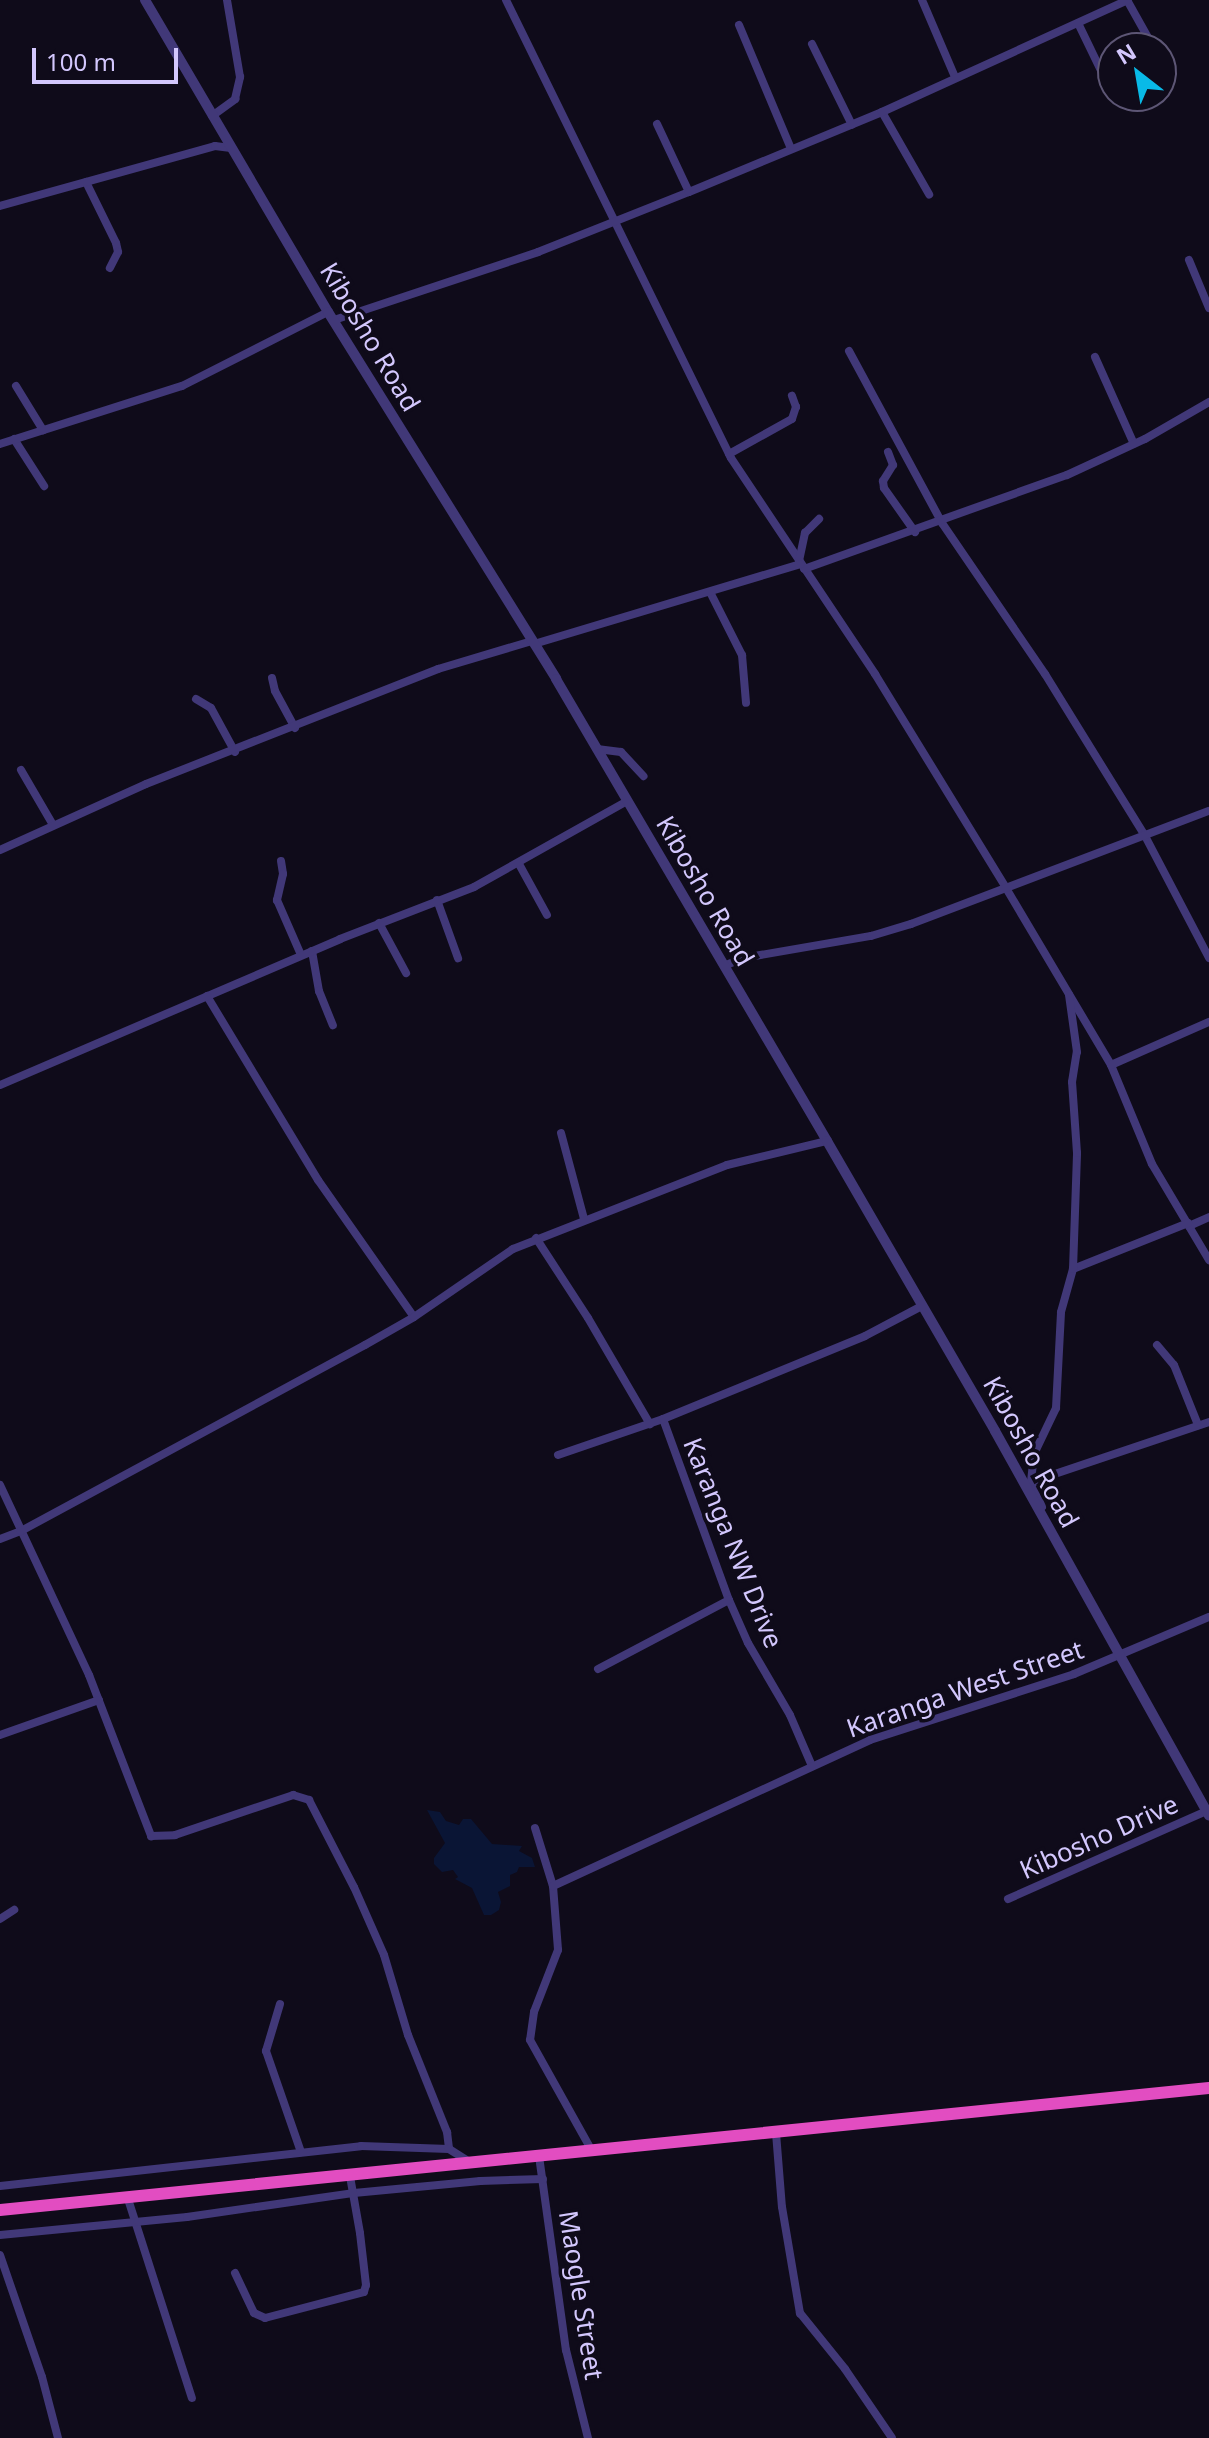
<!DOCTYPE html>
<html>
<head>
<meta charset="utf-8">
<style>
  body { margin:0 }
  #map { position:relative; width:1209px; height:2438px; overflow:hidden; background:#0f0b1a; font-family:"Noto Sans",sans-serif }
  div>[style] { position:absolute }
  .water>* { inset:0; background:#0a1535 }
  .minor>* { height:8px; margin:-4px; padding:0 4px; transform-origin:4px; border-radius:4px; background:#413878 }
  .tertiary>* { height:10px; margin:-5px; padding:0 5px; transform-origin:5px; border-radius:5px; background:#413878 }
  .trunk>* { height:12px; margin:-6px; padding:0 6px; transform-origin:6px; border-radius:6px; background:#e24dc1 }
  span { translate:-50% -50%; white-space:nowrap; text-align:center; line-height:1.15; -webkit-text-stroke:7px #0f0b1a; paint-order:stroke }
  .street-label { font-size:26px; color:#d3c7fd }
  .north { position:absolute; left:1097px; top:32px; width:80px; height:80px; box-sizing:border-box; background:#0f0b1a; border:2px solid #5d5675; border-radius:50%; rotate:329deg; font-size:22px; font-weight:700; line-height:32px; text-align:center; color:#d3c7fd }
  .north::after { content:''; display:block; margin:auto; width:28px; height:36px; background:#09bae7; clip-path:polygon(50% 0,100% 100%,50% 72%,0 100%) }
  .scale { position:absolute; left:32px; top:48px; width:146px; height:36px; box-sizing:border-box; border:4px solid #d3c7fd; border-top:0; padding-left:10px; font-size:24px; line-height:28px; white-space:nowrap; color:#d3c7fd; -webkit-text-stroke:6px #0f0b1a; paint-order:stroke }
</style>
</head>
<body>
<div id="map">
  <div class="water">
    <div style="clip-path:polygon(427px 1810px,440px 1812px,446px 1821px,459px 1825px,463px 1819px,471px 1819px,492px 1844px,522px 1846px,519px 1851px,532px 1858px,535px 1867px,519px 1867px,517px 1872px,510px 1875px,510px 1886px,498px 1892px,501px 1902px,499px 1910px,491px 1915px,484px 1915px,472px 1888px,455px 1879px,458px 1877px,453px 1870px,442px 1872px,434px 1864px,434px 1858px,445px 1843px)"></div>
  </div>
  <div class="minor">
    <div style="left:506px;top:0;width:510px;rotate:63.84deg"></div>
    <div style="left:731px;top:458px;width:260px;rotate:56.3deg"></div>
    <div style="left:875px;top:674px;width:251px;rotate:58.5deg"></div>
    <div style="left:1006px;top:888px;width:206px;rotate:59.3deg"></div>
    <div style="left:1111px;top:1065px;width:107px;rotate:67.5deg"></div>
    <div style="left:1152px;top:1164px;width:112px;rotate:59.3deg"></div>
    <div style="left:922px;top:0;width:84px;rotate:66.8deg"></div>
    <div style="left:1127px;top:0;width:49px;rotate:60.8deg"></div>
    <div style="left:1078px;top:23px;width:69px;rotate:64.2deg"></div>
    <div style="left:739px;top:25px;width:134px;rotate:67.2deg"></div>
    <div style="left:812px;top:44px;width:90px;rotate:63.7deg"></div>
    <div style="left:882px;top:112px;width:95px;rotate:60.2deg"></div>
    <div style="left:212px;top:116px;width:29px;rotate:-36deg"></div>
    <div style="left:235px;top:99px;width:23px;rotate:-77deg"></div>
    <div style="left:240px;top:77px;width:78px;rotate:-99.6deg"></div>
    <div style="left:657px;top:124px;width:75px;rotate:64.8deg"></div>
    <div style="left:86px;top:182px;width:68px;rotate:63.8deg"></div>
    <div style="left:116px;top:243px;width:9px;rotate:77deg"></div>
    <div style="left:118px;top:252px;width:18px;rotate:117deg"></div>
    <div style="left:0;top:206px;width:223px;rotate:-15.6deg"></div>
    <div style="left:215px;top:146px;width:16px;rotate:7deg"></div>
    <div style="left:1189px;top:260px;width:52px;rotate:67.4deg"></div>
    <div style="left:334px;top:320px;width:215px;rotate:-18.4deg"></div>
    <div style="left:538px;top:252px;width:162px;rotate:-21.7deg"></div>
    <div style="left:689px;top:192px;width:209px;rotate:-22.5deg"></div>
    <div style="left:882px;top:112px;width:270px;rotate:-24.5deg"></div>
    <div style="left:849px;top:351px;width:196px;rotate:61.6deg"></div>
    <div style="left:942px;top:523px;width:183px;rotate:55.7deg"></div>
    <div style="left:1045px;top:674px;width:188px;rotate:58.3deg"></div>
    <div style="left:1144px;top:834px;width:140px;rotate:62.3deg"></div>
    <div style="left:1095px;top:357px;width:95px;rotate:65.9deg"></div>
    <div style="left:16px;top:386px;width:52px;rotate:58.5deg"></div>
    <div style="left:14px;top:439px;width:56px;rotate:57.4deg"></div>
    <div style="left:0;top:444px;width:191px;rotate:-17.7deg"></div>
    <div style="left:182px;top:386px;width:164px;rotate:-26.9deg"></div>
    <div style="left:888px;top:452px;width:14px;rotate:69deg"></div>
    <div style="left:893px;top:465px;width:19px;rotate:122deg"></div>
    <div style="left:883px;top:481px;width:7px;rotate:82deg"></div>
    <div style="left:884px;top:488px;width:54px;rotate:54.8deg"></div>
    <div style="left:729px;top:454px;width:72px;rotate:-29.1deg"></div>
    <div style="left:792px;top:419px;width:13px;rotate:-72deg"></div>
    <div style="left:796px;top:407px;width:12px;rotate:-110deg"></div>
    <div style="left:799px;top:561px;width:29px;rotate:-78deg"></div>
    <div style="left:805px;top:533px;width:20px;rotate:-45deg"></div>
    <div style="left:804px;top:569px;width:279px;rotate:-19.7deg"></div>
    <div style="left:1067px;top:475px;width:86px;rotate:-24.8deg"></div>
    <div style="left:1145px;top:439px;width:74px;rotate:-30deg"></div>
    <div style="left:710px;top:592px;width:71px;rotate:63.1deg"></div>
    <div style="left:742px;top:655px;width:48px;rotate:85.2deg"></div>
    <div style="left:534px;top:644px;width:278px;rotate:-16.7deg"></div>
    <div style="left:272px;top:678px;width:13px;rotate:77deg"></div>
    <div style="left:275px;top:691px;width:42px;rotate:61.6deg"></div>
    <div style="left:196px;top:699px;width:17px;rotate:31deg"></div>
    <div style="left:211px;top:708px;width:50px;rotate:61.4deg"></div>
    <div style="left:597px;top:749px;width:24px;rotate:7deg"></div>
    <div style="left:621px;top:752px;width:33px;rotate:47deg"></div>
    <div style="left:21px;top:770px;width:64px;rotate:59.8deg"></div>
    <div style="left:0;top:850px;width:160px;rotate:-24.3deg"></div>
    <div style="left:146px;top:784px;width:314px;rotate:-21.5deg"></div>
    <div style="left:438px;top:669px;width:98px;rotate:-16.6deg"></div>
    <div style="left:281px;top:861px;width:13px;rotate:81deg"></div>
    <div style="left:283px;top:874px;width:27px;rotate:103deg"></div>
    <div style="left:277px;top:900px;width:60px;rotate:66.4deg"></div>
    <div style="left:519px;top:864px;width:58px;rotate:61.2deg"></div>
    <div style="left:437px;top:900px;width:62px;rotate:70.1deg"></div>
    <div style="left:379px;top:923px;width:57px;rotate:61.6deg"></div>
    <div style="left:312px;top:951px;width:41px;rotate:80.1deg"></div>
    <div style="left:319px;top:991px;width:37px;rotate:68deg"></div>
    <div style="left:724px;top:966px;width:21px;rotate:-23deg"></div>
    <div style="left:743px;top:958px;width:130px;rotate:-9.8deg"></div>
    <div style="left:871px;top:936px;width:42px;rotate:-16.7deg"></div>
    <div style="left:911px;top:924px;width:319px;rotate:-20.8deg"></div>
    <div style="left:207px;top:996px;width:215px;rotate:58.9deg"></div>
    <div style="left:318px;top:1180px;width:167px;rotate:55deg"></div>
    <div style="left:1111px;top:1065px;width:107px;rotate:-23.7deg"></div>
    <div style="left:0;top:1085px;width:370px;rotate:-23.2deg"></div>
    <div style="left:340px;top:939px;width:144px;rotate:-21.2deg"></div>
    <div style="left:474px;top:887px;width:176px;rotate:-29.3deg"></div>
    <div style="left:561px;top:1133px;width:89px;rotate:75deg"></div>
    <div style="left:1189px;top:1226px;width:22px;rotate:-24deg"></div>
    <div style="left:536px;top:1238px;width:95px;rotate:57deg"></div>
    <div style="left:588px;top:1318px;width:123px;rotate:59.7deg"></div>
    <div style="left:1073px;top:1269px;width:124px;rotate:-21.8deg"></div>
    <div style="left:1157px;top:1345px;width:26px;rotate:50deg"></div>
    <div style="left:1174px;top:1365px;width:65px;rotate:68.2deg"></div>
    <div style="left:663px;top:1419px;width:193px;rotate:70deg"></div>
    <div style="left:729px;top:1600px;width:47px;rotate:66.2deg"></div>
    <div style="left:748px;top:1643px;width:83px;rotate:59.7deg"></div>
    <div style="left:790px;top:1715px;width:56px;rotate:66.7deg"></div>
    <div style="left:558px;top:1455px;width:111px;rotate:-18.9deg"></div>
    <div style="left:663px;top:1419px;width:218px;rotate:-22.3deg"></div>
    <div style="left:865px;top:1336px;width:64px;rotate:-27.8deg"></div>
    <div style="left:1031px;top:1482px;width:28px;rotate:-84deg"></div>
    <div style="left:1034px;top:1454px;width:51px;rotate:-64.4deg"></div>
    <div style="left:1056px;top:1408px;width:96px;rotate:-87deg"></div>
    <div style="left:1061px;top:1312px;width:45px;rotate:-74.4deg"></div>
    <div style="left:1073px;top:1269px;width:116px;rotate:-88deg"></div>
    <div style="left:1077px;top:1153px;width:71px;rotate:-94deg"></div>
    <div style="left:1072px;top:1082px;width:30px;rotate:-81deg"></div>
    <div style="left:1077px;top:1052px;width:58px;rotate:-98deg"></div>
    <div style="left:0;top:1485px;width:210px;rotate:64.9deg"></div>
    <div style="left:89px;top:1675px;width:173px;rotate:68.9deg"></div>
    <div style="left:151px;top:1836px;width:24px;rotate:-2deg"></div>
    <div style="left:175px;top:1835px;width:125px;rotate:-18.7deg"></div>
    <div style="left:293px;top:1795px;width:17px;rotate:17deg"></div>
    <div style="left:309px;top:1800px;width:98px;rotate:62.7deg"></div>
    <div style="left:354px;top:1887px;width:74px;rotate:66.2deg"></div>
    <div style="left:384px;top:1955px;width:84px;rotate:73.3deg"></div>
    <div style="left:408px;top:2035px;width:105px;rotate:68.1deg"></div>
    <div style="left:447px;top:2132px;width:17px;rotate:83deg"></div>
    <div style="left:1042px;top:1507px;width:27px;rotate:-114deg"></div>
    <div style="left:1031px;top:1482px;width:188px;rotate:-18.6deg"></div>
    <div style="left:0;top:1539px;width:22px;rotate:-21deg"></div>
    <div style="left:21px;top:1531px;width:391px;rotate:-28.4deg"></div>
    <div style="left:365px;top:1345px;width:56px;rotate:-29.7deg"></div>
    <div style="left:414px;top:1317px;width:120px;rotate:-34.5deg"></div>
    <div style="left:513px;top:1249px;width:230px;rotate:-21.4deg"></div>
    <div style="left:727px;top:1165px;width:103px;rotate:-13.5deg"></div>
    <div style="left:598px;top:1669px;width:148px;rotate:-27.8deg"></div>
    <div style="left:0;top:1735px;width:105px;rotate:-19.5deg"></div>
    <div style="left:535px;top:1828px;width:61px;rotate:72.8deg"></div>
    <div style="left:553px;top:1886px;width:64px;rotate:85.5deg"></div>
    <div style="left:558px;top:1950px;width:66px;rotate:111.2deg"></div>
    <div style="left:534px;top:2012px;width:28px;rotate:98deg"></div>
    <div style="left:530px;top:2040px;width:127px;rotate:60.8deg"></div>
    <div style="left:553px;top:1886px;width:349px;rotate:-24.7deg"></div>
    <div style="left:870px;top:1740px;width:214px;rotate:-17.9deg"></div>
    <div style="left:1074px;top:1674px;width:147px;rotate:-22.9deg"></div>
    <div style="left:1008px;top:1899px;width:220px;rotate:-23.9deg"></div>
    <div style="left:0;top:1919px;width:17px;rotate:-33deg"></div>
    <div style="left:280px;top:2004px;width:49px;rotate:106.6deg"></div>
    <div style="left:266px;top:2051px;width:107px;rotate:70.9deg"></div>
    <div style="left:776px;top:2133px;width:74px;rotate:85.4deg"></div>
    <div style="left:782px;top:2207px;width:108px;rotate:80.4deg"></div>
    <div style="left:800px;top:2313px;width:72px;rotate:51.2deg"></div>
    <div style="left:845px;top:2369px;width:83px;rotate:55.7deg"></div>
    <div style="left:539px;top:2156px;width:196px;rotate:82.1deg"></div>
    <div style="left:566px;top:2350px;width:91px;rotate:76deg"></div>
    <div style="left:0;top:2186px;width:363px;rotate:-6.3deg"></div>
    <div style="left:361px;top:2146px;width:88px;rotate:2deg"></div>
    <div style="left:449px;top:2149px;width:26px;rotate:32deg"></div>
    <div style="left:128px;top:2199px;width:209px;rotate:72.2deg"></div>
    <div style="left:0;top:2235px;width:188px;rotate:-5.5deg"></div>
    <div style="left:187px;top:2217px;width:169px;rotate:-8.2deg"></div>
    <div style="left:354px;top:2193px;width:127px;rotate:-5.4deg"></div>
    <div style="left:480px;top:2181px;width:63px;rotate:-1.8deg"></div>
    <div style="left:0;top:2255px;width:129px;rotate:71deg"></div>
    <div style="left:42px;top:2377px;width:63px;rotate:75.3deg"></div>
    <div style="left:235px;top:2273px;width:44px;rotate:64.6deg"></div>
    <div style="left:254px;top:2313px;width:12px;rotate:24deg"></div>
    <div style="left:265px;top:2318px;width:102px;rotate:-14.7deg"></div>
    <div style="left:364px;top:2292px;width:7px;rotate:-74deg"></div>
    <div style="left:366px;top:2285px;width:52px;rotate:-96.6deg"></div>
    <div style="left:360px;top:2233px;width:58px;rotate:-100deg"></div>
  </div>
  <div class="tertiary">
    <div style="left:145px;top:0;width:362px;rotate:59.6deg"></div>
    <div style="left:328px;top:312px;width:432px;rotate:58.1deg"></div>
    <div style="left:556px;top:679px;width:536px;rotate:59.6deg"></div>
    <div style="left:827px;top:1141px;width:335px;rotate:59.9deg"></div>
    <div style="left:995px;top:1431px;width:440px;rotate:60.9deg"></div>
  </div>
  <div class="trunk">
    <div style="left:0;top:2210px;width:1215px;rotate:-5.76deg"></div>
  </div>
  <div class="street-label">
    <span style="left:370px;top:337px;rotate:59deg">Kibosho Road</span>
    <span style="left:705px;top:891px;rotate:60deg">Kibosho Road</span>
    <span style="left:1031px;top:1452px;rotate:61deg">Kibosho Road</span>
    <span style="left:733px;top:1543px;rotate:68deg">Karanga NW Drive</span>
    <span style="left:965px;top:1689px;rotate:-19deg">Karanga West Street</span>
    <span style="left:1099px;top:1837px;rotate:-24deg">Kibosho Drive</span>
    <span style="left:581px;top:2295px;rotate:81deg">Maogle Street</span>
  </div>
  <div class="north">N</div>
  <div class="scale">100 m</div>
</div>
</body>
</html>
